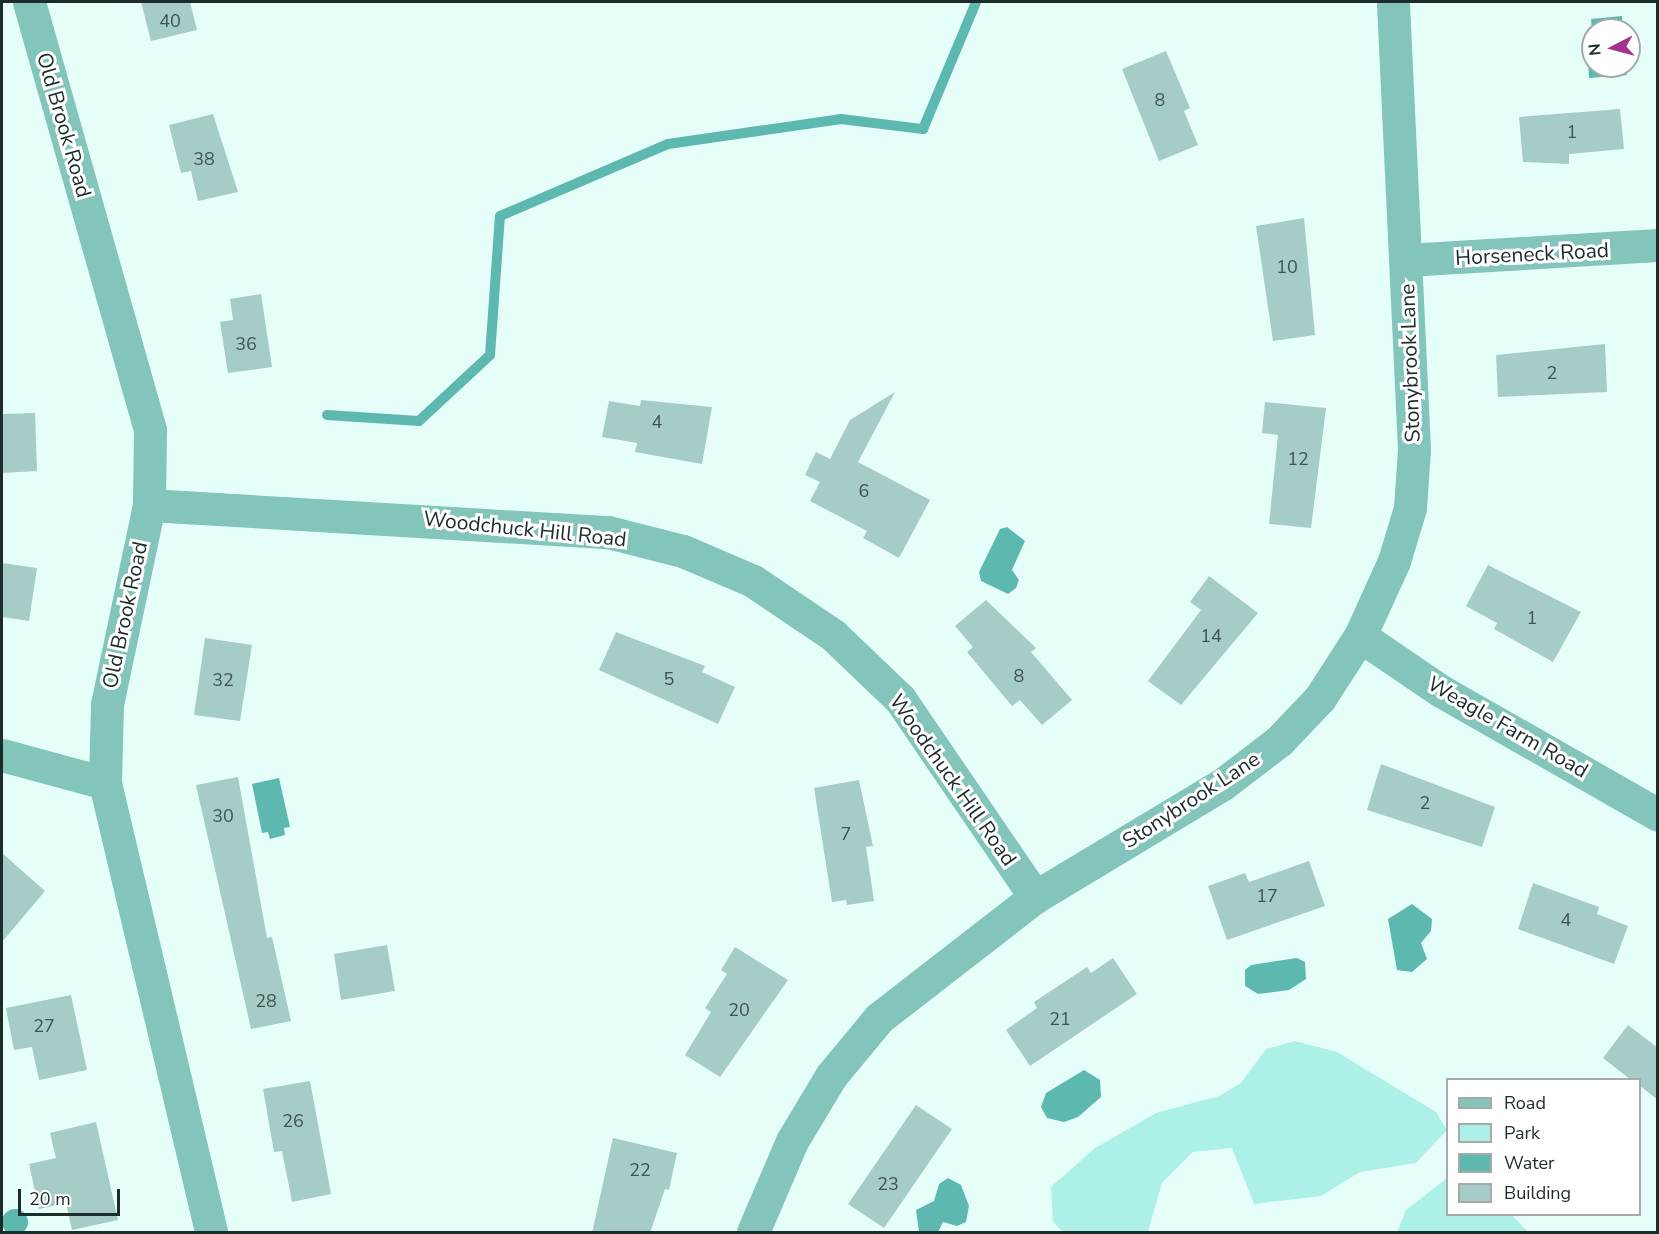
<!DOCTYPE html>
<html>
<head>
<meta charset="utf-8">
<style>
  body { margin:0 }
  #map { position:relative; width:1659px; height:1234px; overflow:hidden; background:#e6fefa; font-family:"Nunito Sans",sans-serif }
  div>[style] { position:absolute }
  .green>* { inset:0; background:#acf0e7 }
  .water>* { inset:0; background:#5db9af }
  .round { border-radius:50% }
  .stream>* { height:10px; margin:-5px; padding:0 5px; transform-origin:5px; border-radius:5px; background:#5db9af }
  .building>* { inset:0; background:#a5ccc6 }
  .minor>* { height:33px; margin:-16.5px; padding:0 16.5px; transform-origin:16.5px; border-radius:16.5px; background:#83c4bb }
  span { translate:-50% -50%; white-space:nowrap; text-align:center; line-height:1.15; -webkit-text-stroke:6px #fff; paint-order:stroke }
  .number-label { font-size:18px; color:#3e5451 }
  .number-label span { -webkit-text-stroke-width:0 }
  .street-label { font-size:21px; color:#1c2c2a }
  .frame { position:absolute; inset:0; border:3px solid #1c2c2a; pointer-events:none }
  .legend { position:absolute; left:1446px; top:1078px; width:195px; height:138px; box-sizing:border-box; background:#fff; border:2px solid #a4abaa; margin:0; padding:8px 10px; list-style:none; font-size:18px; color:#1c2c2a }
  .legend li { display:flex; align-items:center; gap:12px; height:30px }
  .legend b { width:30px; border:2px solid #a4abaa }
  .north { position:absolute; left:1581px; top:18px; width:60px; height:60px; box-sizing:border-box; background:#fff; border:2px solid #a4abaa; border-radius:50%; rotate:264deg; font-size:16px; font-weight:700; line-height:24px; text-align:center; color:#1c2c2a }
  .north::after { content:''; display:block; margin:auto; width:21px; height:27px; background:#a43390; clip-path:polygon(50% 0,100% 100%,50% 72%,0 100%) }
  .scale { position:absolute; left:18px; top:1189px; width:102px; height:27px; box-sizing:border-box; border:3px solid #1c2c2a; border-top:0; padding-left:8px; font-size:18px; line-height:21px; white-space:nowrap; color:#1c2c2a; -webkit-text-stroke:4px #fff; paint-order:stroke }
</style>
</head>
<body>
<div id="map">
  <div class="green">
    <div style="clip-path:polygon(1295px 1041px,1337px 1052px,1436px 1112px,1447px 1130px,1416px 1163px,1360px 1172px,1321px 1196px,1254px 1204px,1232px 1148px,1193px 1152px,1162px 1183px,1148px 1232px,1063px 1232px,1053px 1222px,1051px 1187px,1095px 1148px,1156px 1113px,1219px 1096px,1241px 1083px,1266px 1049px)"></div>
    <div style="clip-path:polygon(1447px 1178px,1448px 1214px,1512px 1215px,1528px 1232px,1397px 1232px,1406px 1210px)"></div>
  </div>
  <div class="water">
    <div style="clip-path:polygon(1622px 16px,1623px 30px,1593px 30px,1593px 42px,1591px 19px)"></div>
    <div style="clip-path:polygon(1593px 62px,1626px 66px,1627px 75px,1589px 78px,1588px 62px)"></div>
    <div style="clip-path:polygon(1007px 527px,1025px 541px,1012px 570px,1019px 580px,1016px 588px,1008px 594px,981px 581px,979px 572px,1000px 529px)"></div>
    <div style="clip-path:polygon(279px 778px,290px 827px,284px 828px,285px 835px,270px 839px,268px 832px,262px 833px,252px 784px)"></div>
    <div style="clip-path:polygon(1412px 904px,1432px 919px,1431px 931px,1421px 943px,1427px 959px,1412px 972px,1397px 970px,1388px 919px)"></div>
    <div style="clip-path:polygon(1297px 958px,1305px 962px,1306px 979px,1289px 990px,1258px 994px,1245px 986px,1245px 970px,1251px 965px)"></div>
    <div style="clip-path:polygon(1084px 1070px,1100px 1080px,1101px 1097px,1078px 1117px,1064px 1122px,1047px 1118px,1041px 1107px,1046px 1093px)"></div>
    <div style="clip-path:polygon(948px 1178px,961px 1185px,969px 1206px,966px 1222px,957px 1226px,943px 1222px,938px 1232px,919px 1232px,916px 1210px,934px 1201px,939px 1184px)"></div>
    <div class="round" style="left:2px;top:1209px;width:26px;height:26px"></div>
  </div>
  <div class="stream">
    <div style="left:327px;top:415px;width:92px;rotate:3.7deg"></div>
    <div style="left:419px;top:421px;width:97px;rotate:-42.9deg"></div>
    <div style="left:490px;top:355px;width:139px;rotate:-85.9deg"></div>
    <div style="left:500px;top:216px;width:183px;rotate:-23.2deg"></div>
    <div style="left:668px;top:144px;width:175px;rotate:-8.2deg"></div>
    <div style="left:841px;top:119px;width:83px;rotate:7deg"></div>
    <div style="left:923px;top:129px;width:138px;rotate:-67.3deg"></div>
  </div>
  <div class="building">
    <div style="clip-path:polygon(141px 2px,190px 2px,197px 30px,151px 41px)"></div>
    <div style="clip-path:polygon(1166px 51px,1190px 108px,1184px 111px,1198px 145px,1159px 161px,1122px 69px)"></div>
    <div style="clip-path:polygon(1620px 109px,1624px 149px,1569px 154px,1569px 164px,1523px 162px,1519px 117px)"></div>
    <div style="clip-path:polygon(213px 114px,238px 192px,198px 201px,191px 171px,181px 173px,169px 125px)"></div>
    <div style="clip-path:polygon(1304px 218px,1315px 335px,1273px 341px,1256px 226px)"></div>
    <div style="clip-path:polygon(261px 294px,272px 367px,228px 373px,220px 322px,233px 320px,230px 299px)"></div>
    <div style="clip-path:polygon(1605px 344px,1607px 392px,1498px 397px,1496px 355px)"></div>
    <div style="clip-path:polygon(895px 392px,858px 462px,930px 500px,899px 558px,863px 538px,867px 531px,810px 501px,820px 482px,805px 475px,816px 452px,830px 459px,850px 420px)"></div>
    <div style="clip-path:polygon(641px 400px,712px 407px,702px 464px,635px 452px,637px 443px,602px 437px,609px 401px,640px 406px)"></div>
    <div style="clip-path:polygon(1265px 402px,1326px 408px,1311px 528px,1269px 524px,1278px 435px,1262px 433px)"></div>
    <div style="clip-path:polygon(35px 413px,37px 471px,2px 473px,2px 414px)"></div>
    <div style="clip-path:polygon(2px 563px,37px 568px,29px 621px,2px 617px)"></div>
    <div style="clip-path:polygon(1488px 565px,1581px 612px,1553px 662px,1494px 629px,1497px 623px,1466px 606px)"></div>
    <div style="clip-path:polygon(1209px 576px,1258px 613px,1181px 705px,1148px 681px,1201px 610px,1190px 602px)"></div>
    <div style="clip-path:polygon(986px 600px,1036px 648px,1031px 652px,1072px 700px,1042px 725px,1020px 700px,1012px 706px,967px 652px,973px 647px,955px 626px)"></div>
    <div style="clip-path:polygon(616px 632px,705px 666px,702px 672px,735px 687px,718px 724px,599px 670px)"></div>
    <div style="clip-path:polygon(205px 638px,252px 645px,240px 721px,194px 715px)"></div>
    <div style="clip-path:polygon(1381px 764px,1495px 807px,1482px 847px,1367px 810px)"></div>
    <div style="clip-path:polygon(238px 777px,267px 938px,272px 937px,291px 1021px,251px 1029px,196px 785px)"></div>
    <div style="clip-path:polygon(859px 780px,873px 846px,866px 847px,874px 901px,847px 905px,846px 900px,832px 902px,814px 788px)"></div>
    <div style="clip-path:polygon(2px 853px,45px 891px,2px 942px)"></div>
    <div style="clip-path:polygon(1309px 861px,1325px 906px,1227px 940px,1208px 886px,1245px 873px,1249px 882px)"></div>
    <div style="clip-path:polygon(1533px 883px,1599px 907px,1597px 914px,1628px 926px,1614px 964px,1518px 929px)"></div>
    <div style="clip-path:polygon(387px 945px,395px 991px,341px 1000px,334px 954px)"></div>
    <div style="clip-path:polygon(735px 947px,788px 980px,720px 1077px,685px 1055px,711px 1012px,705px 1008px,727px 974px,721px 970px)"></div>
    <div style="clip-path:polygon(1113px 958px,1137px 994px,1030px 1066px,1006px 1030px,1037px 1008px,1034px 1002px,1087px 967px,1091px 973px)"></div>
    <div style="clip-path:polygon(71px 995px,87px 1070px,39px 1080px,32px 1047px,14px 1050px,6px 1008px)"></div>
    <div style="clip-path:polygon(1628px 1025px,1658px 1048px,1658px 1100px,1640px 1086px,1640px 1080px,1631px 1080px,1603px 1058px)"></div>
    <div style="clip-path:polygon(310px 1081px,331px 1194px,292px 1202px,282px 1151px,274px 1152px,263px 1089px)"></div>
    <div style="clip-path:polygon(916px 1105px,952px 1129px,884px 1228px,848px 1204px)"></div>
    <div style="clip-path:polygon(96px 1122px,118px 1220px,72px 1230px,66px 1203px,39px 1209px,29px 1164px,56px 1158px,50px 1133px)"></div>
    <div style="clip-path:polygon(613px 1138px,677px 1153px,669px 1190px,665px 1189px,650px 1233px,592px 1233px)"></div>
  </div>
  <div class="minor">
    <div style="left:29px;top:2px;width:445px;rotate:74.2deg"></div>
    <div style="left:150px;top:430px;width:75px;rotate:90.8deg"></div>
    <div style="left:149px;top:505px;width:204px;rotate:101.9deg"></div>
    <div style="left:107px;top:705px;width:78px;rotate:91.5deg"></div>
    <div style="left:105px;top:783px;width:461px;rotate:76.7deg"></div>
    <div style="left:1406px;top:260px;width:252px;rotate:-3.4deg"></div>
    <div style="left:149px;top:505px;width:460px;rotate:3.4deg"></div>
    <div style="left:608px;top:532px;width:77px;rotate:14.2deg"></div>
    <div style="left:683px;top:551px;width:76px;rotate:23.2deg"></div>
    <div style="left:753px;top:581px;width:97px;rotate:34deg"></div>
    <div style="left:833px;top:635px;width:93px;rotate:43.7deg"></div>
    <div style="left:900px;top:699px;width:240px;rotate:55.7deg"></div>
    <div style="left:1360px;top:636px;width:98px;rotate:34.2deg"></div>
    <div style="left:1441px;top:691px;width:250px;rotate:29.7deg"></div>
    <div style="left:2px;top:755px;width:107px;rotate:15.2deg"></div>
    <div style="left:753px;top:1232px;width:99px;rotate:-66.8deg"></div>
    <div style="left:792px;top:1141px;width:76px;rotate:-59deg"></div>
    <div style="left:831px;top:1076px;width:75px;rotate:-50.4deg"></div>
    <div style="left:879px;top:1018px;width:197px;rotate:-37.8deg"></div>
    <div style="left:1035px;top:897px;width:219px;rotate:-31deg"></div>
    <div style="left:1223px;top:784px;width:71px;rotate:-37.5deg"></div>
    <div style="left:1279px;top:741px;width:59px;rotate:-46.4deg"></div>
    <div style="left:1320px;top:698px;width:74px;rotate:-57.2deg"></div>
    <div style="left:1360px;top:636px;width:82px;rotate:-65.6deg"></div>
    <div style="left:1394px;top:561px;width:55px;rotate:-73.2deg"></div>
    <div style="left:1410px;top:508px;width:59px;rotate:-86.1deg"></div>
    <div style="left:1414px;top:449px;width:447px;rotate:-92.7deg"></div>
  </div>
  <div class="number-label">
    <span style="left:170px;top:21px">40</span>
    <span style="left:1160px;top:100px">8</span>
    <span style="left:1572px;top:132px">1</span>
    <span style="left:204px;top:159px">38</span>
    <span style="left:1287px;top:267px">10</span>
    <span style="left:246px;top:344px">36</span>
    <span style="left:1552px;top:373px">2</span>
    <span style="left:657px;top:422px">4</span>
    <span style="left:1298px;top:459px">12</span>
    <span style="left:864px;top:491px">6</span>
    <span style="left:1532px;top:618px">1</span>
    <span style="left:1211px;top:636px">14</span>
    <span style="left:1019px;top:676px">8</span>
    <span style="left:669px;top:679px">5</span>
    <span style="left:223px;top:680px">32</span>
    <span style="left:1425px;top:803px">2</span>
    <span style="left:223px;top:816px">30</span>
    <span style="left:846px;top:834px">7</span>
    <span style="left:1267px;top:896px">17</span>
    <span style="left:1566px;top:920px">4</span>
    <span style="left:266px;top:1001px">28</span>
    <span style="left:739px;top:1010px">20</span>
    <span style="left:1060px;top:1019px">21</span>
    <span style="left:44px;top:1026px">27</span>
    <span style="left:293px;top:1121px">26</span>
    <span style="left:640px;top:1170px">22</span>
    <span style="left:888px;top:1184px">23</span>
  </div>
  <div class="street-label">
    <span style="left:64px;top:125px;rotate:74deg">Old Brook Road</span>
    <span style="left:1532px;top:254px;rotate:-3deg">Horseneck Road</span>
    <span style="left:1410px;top:363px;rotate:-92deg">Stonybrook Lane</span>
    <span style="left:525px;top:529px;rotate:6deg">Woodchuck Hill Road</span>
    <span style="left:125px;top:615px;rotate:-78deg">Old Brook Road</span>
    <span style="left:1508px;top:727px;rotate:30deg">Weagle Farm Road</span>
    <span style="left:953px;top:780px;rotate:55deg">Woodchuck Hill Road</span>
    <span style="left:1191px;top:800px;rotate:-33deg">Stonybrook Lane</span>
  </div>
  <div class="frame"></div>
  <ul class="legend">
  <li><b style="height:8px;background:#83c4bb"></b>Road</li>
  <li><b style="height:16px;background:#acf0e7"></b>Park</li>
  <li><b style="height:16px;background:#5db9af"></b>Water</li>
  <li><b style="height:16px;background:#a5ccc6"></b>Building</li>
  </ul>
  <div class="north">N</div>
  <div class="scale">20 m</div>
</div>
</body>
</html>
